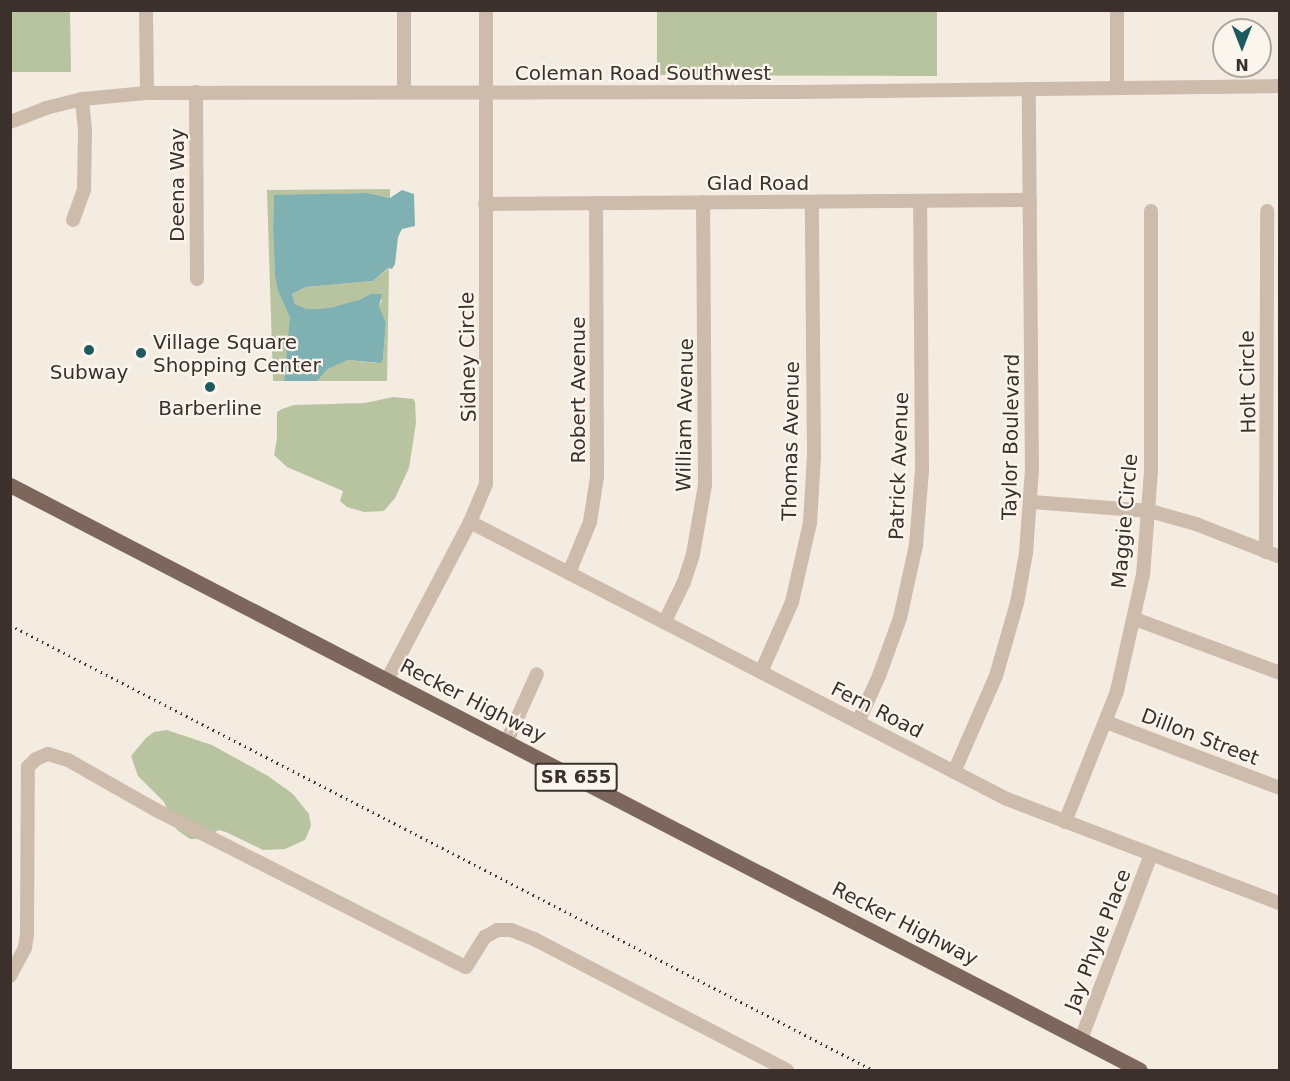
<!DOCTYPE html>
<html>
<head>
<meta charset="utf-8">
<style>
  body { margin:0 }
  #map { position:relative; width:1290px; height:1081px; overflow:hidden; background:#f4ebe1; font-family:"DejaVu Sans",sans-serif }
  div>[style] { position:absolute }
  .green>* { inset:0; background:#b8c4a0 }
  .water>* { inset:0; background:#7fb0b2 }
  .minor>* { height:14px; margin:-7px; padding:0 7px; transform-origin:7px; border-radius:7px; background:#cdbbac }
  .major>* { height:15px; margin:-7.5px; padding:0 7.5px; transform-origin:7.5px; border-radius:7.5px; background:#7d675c }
  .rail>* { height:3px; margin-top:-1.5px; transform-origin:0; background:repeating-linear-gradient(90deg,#3b302b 0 1.5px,transparent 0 6px) }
  .dots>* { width:16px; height:16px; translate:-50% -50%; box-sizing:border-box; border:3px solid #fbf5ee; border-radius:50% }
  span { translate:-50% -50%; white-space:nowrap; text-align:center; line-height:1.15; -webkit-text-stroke:4.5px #fbf5ee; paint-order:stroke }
  .shield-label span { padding:2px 4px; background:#fbf5ee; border:2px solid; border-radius:4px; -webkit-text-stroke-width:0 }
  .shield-label { font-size:18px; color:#3b302b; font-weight:700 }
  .street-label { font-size:20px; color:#3b302b }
  .poi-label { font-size:20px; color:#3b302b }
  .left { translate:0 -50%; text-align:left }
  .frame { position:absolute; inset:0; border:12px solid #3b302b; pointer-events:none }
  .north { position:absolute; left:1212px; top:18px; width:60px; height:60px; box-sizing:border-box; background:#fbf5ee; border:2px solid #aea6a0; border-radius:50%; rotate:180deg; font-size:16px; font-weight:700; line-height:24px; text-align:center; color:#3b302b }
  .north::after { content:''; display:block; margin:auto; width:21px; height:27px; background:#1f5a5e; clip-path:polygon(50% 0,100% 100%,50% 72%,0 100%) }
</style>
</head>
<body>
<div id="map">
  <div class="green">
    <div style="clip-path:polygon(10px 11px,70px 11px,71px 72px,11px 72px)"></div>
    <div style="clip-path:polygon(657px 11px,937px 11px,937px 76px,657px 75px)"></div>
    <div style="clip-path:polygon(390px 189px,390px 198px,367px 193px,274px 196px,273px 228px,275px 277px,278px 291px,290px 318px,290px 327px,284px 381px,273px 381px,267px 190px)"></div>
    <div style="clip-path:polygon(389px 268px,387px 381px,317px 381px,328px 369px,348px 360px,375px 363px,383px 360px,386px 322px,379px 306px,382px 300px,370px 294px,361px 299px,329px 308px,307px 309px,295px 304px,292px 294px,306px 287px,373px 281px)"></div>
    <div style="clip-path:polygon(393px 397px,413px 399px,415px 402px,416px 423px,409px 468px,395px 498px,384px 511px,364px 512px,347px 507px,340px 501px,343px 491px,287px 467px,274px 455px,277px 438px,277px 412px,282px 409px,294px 405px,365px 403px)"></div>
    <div style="clip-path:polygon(167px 730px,212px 745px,268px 776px,293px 794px,309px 814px,311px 826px,305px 840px,285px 849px,263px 850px,226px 832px,219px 830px,200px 839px,190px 839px,177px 830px,164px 802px,138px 776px,131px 756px,146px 738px,154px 732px)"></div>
  </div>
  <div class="water">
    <div style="clip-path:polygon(402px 190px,414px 194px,415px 226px,402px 229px,398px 237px,395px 264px,392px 269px,388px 268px,373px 281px,306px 287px,292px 294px,295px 304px,307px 309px,329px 308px,361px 299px,370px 294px,382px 294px,379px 306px,386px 322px,383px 360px,380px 363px,348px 360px,328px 369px,317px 381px,284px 381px,290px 318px,278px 291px,275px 277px,273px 228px,274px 195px,367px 193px,390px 198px)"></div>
  </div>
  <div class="minor">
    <div style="left:146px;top:10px;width:83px;rotate:89.3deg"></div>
    <div style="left:404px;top:10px;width:82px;rotate:90deg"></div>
    <div style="left:1117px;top:88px;width:78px;rotate:-90deg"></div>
    <div style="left:196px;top:92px;width:187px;rotate:89.7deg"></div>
    <div style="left:10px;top:122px;width:39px;rotate:-21deg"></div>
    <div style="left:46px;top:108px;width:37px;rotate:-14deg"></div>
    <div style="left:82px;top:99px;width:65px;rotate:-5.3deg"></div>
    <div style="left:147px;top:93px;width:650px;rotate:-0.09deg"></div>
    <div style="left:797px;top:92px;width:483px;rotate:-0.7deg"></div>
    <div style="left:485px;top:204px;width:545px;rotate:-0.42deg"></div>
    <div style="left:73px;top:220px;width:33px;rotate:-70deg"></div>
    <div style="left:84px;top:189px;width:59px;rotate:-89deg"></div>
    <div style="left:85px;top:130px;width:31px;rotate:-96deg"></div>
    <div style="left:1032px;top:502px;width:118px;rotate:4.4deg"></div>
    <div style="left:1150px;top:511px;width:48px;rotate:15.8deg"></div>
    <div style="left:1196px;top:524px;width:90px;rotate:21.4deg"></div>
    <div style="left:470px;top:522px;width:604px;rotate:27.29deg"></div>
    <div style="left:1007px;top:799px;width:292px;rotate:20.9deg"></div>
    <div style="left:1266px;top:552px;width:341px;rotate:-89.8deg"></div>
    <div style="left:569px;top:573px;width:55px;rotate:-67.6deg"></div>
    <div style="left:590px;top:522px;width:46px;rotate:-81.2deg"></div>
    <div style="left:597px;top:477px;width:274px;rotate:-90.2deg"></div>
    <div style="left:1135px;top:619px;width:155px;rotate:20.4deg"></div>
    <div style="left:665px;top:621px;width:43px;rotate:-64deg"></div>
    <div style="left:684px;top:582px;width:29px;rotate:-72deg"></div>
    <div style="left:693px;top:554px;width:70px;rotate:-80.1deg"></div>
    <div style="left:705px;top:485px;width:283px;rotate:-90.4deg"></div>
    <div style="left:761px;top:672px;width:77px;rotate:-66.1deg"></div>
    <div style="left:792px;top:602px;width:81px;rotate:-77.2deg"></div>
    <div style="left:810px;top:523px;width:67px;rotate:-86.6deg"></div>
    <div style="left:814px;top:456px;width:254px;rotate:-90.5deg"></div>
    <div style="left:387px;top:680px;width:178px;rotate:-62.3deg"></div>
    <div style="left:470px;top:522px;width:41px;rotate:-67.2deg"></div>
    <div style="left:486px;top:484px;width:474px;rotate:-90deg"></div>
    <div style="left:858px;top:722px;width:51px;rotate:-65.5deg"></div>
    <div style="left:879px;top:676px;width:62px;rotate:-70.1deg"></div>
    <div style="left:900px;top:618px;width:75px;rotate:-77.6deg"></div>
    <div style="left:916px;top:545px;width:75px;rotate:-85.4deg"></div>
    <div style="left:922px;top:470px;width:269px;rotate:-90.4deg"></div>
    <div style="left:1106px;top:722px;width:186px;rotate:20.8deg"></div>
    <div style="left:507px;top:741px;width:73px;rotate:-65.9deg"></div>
    <div style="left:954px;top:772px;width:105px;rotate:-66.4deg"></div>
    <div style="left:996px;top:676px;width:76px;rotate:-74deg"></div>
    <div style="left:1017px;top:603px;width:51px;rotate:-79.8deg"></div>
    <div style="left:1026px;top:553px;width:83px;rotate:-85.9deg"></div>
    <div style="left:1032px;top:470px;width:380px;rotate:-90.5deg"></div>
    <div style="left:1065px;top:822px;width:141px;rotate:-68.3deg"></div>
    <div style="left:1117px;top:691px;width:119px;rotate:-77.4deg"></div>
    <div style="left:1143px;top:575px;width:105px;rotate:-85.6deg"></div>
    <div style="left:1151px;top:470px;width:259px;rotate:-90deg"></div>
    <div style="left:10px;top:976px;width:32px;rotate:-62deg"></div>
    <div style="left:25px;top:948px;width:14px;rotate:-82deg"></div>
    <div style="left:27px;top:934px;width:167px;rotate:-89.7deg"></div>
    <div style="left:28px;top:767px;width:11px;rotate:-45deg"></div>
    <div style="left:36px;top:759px;width:13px;rotate:-23deg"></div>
    <div style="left:48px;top:754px;width:21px;rotate:17deg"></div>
    <div style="left:68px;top:760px;width:101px;rotate:29.6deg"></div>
    <div style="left:156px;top:810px;width:347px;rotate:26.9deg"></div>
    <div style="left:466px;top:967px;width:36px;rotate:-58deg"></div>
    <div style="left:485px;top:937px;width:14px;rotate:-30deg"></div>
    <div style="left:497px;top:930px;width:14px"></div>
    <div style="left:511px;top:930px;width:25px;rotate:21deg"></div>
    <div style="left:534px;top:939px;width:285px;rotate:27.4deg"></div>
    <div style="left:1081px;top:1039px;width:197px;rotate:-69.2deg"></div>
  </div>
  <div class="major">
    <div style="left:10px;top:485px;width:1272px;rotate:27.37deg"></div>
  </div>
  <div class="rail">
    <div style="left:10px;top:625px;width:971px;rotate:27.28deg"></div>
  </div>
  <div class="dots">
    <div style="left:89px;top:350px;background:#1f5a5e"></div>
    <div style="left:141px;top:353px;background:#1f5a5e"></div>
    <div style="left:210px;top:387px;background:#1f5a5e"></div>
  </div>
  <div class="shield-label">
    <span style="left:576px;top:777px">SR 655</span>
  </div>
  <div class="street-label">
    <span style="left:643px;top:73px">Coleman Road Southwest</span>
    <span style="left:758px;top:183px">Glad Road</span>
    <span style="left:177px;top:185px;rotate:-90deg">Deena Way</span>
    <span style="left:468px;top:357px;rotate:-91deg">Sidney Circle</span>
    <span style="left:1248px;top:382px;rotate:-91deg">Holt Circle</span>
    <span style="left:578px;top:390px;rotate:-90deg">Robert Avenue</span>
    <span style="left:685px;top:415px;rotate:-89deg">William Avenue</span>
    <span style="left:1011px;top:437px;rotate:-89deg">Taylor Boulevard</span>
    <span style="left:791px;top:441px;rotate:-89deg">Thomas Avenue</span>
    <span style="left:899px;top:466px;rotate:-88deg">Patrick Avenue</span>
    <span style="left:1125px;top:521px;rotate:-85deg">Maggie Circle</span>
    <span style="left:473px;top:701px;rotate:27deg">Recker Highway</span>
    <span style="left:877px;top:710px;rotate:27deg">Fern Road</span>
    <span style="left:1200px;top:737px;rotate:21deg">Dillon Street</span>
    <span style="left:905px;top:924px;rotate:27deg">Recker Highway</span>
    <span style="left:1098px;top:940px;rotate:-69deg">Jay Phyle Place</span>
  </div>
  <div class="poi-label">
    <span class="left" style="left:153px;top:354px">Village Square<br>Shopping Center</span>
    <span style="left:89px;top:372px">Subway</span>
    <span style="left:210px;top:408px">Barberline</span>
  </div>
  <div class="frame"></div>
  <div class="north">N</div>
</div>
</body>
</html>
